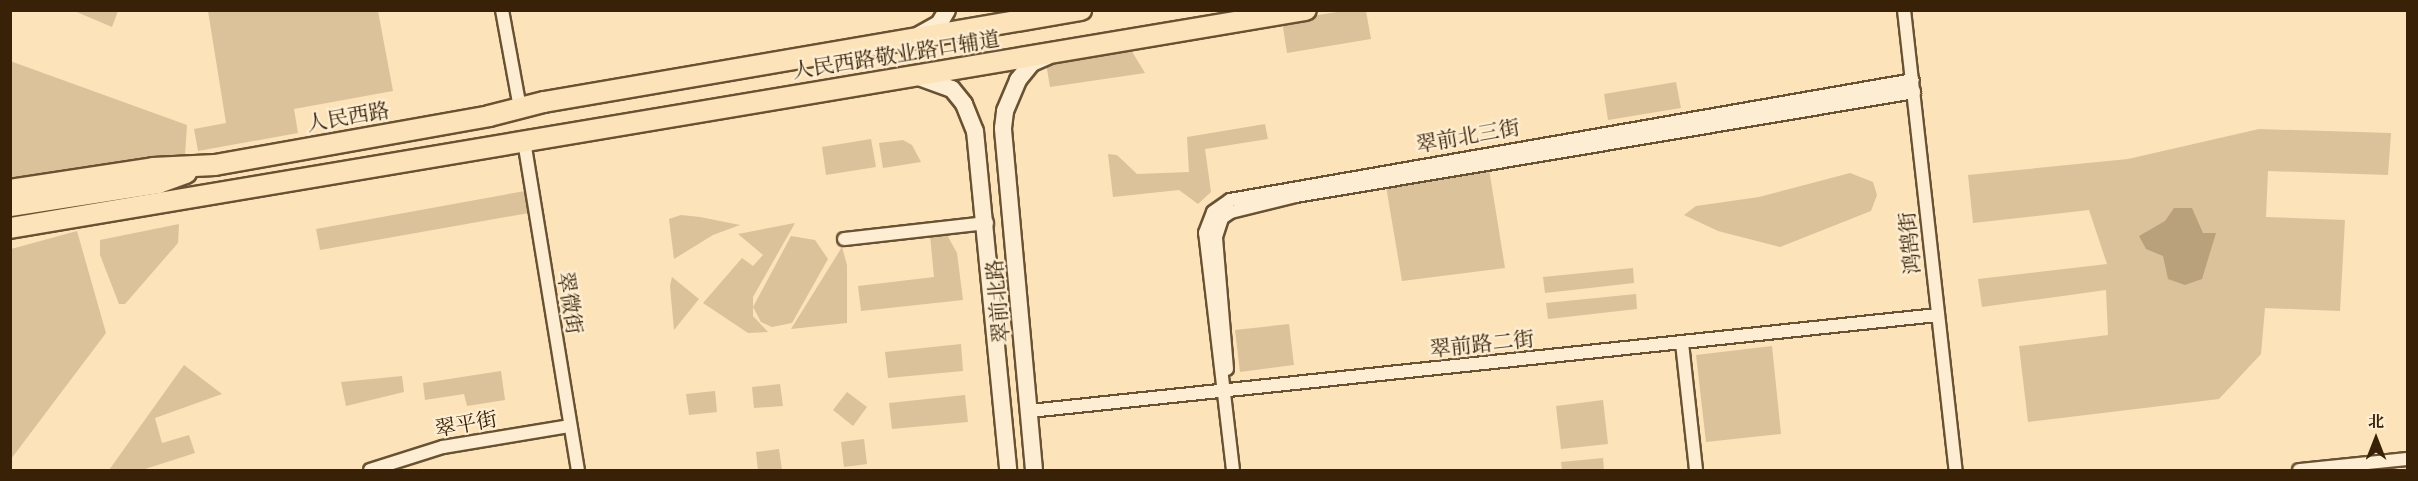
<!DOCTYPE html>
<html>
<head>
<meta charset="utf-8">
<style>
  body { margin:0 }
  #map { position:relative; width:2418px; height:481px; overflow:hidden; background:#fce3b9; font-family:"Gentium Book Plus","Noto Serif SC",serif }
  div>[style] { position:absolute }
  .green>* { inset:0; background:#dbc29b }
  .water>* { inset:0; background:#b9a17c }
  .roads { filter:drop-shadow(2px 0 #695233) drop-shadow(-2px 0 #695233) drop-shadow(0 2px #695233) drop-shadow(0 -2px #695233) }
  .street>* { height:12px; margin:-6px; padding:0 6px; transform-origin:6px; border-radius:6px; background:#fdedd2 }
  .secondary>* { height:16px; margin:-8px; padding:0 8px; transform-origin:8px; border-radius:8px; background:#fdedd2 }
  .primary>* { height:20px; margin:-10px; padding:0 10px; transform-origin:10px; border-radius:10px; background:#fce3b9 }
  span { translate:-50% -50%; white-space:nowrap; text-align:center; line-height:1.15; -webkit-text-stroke:4.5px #fdedd2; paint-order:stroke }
  .street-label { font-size:21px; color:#382106 }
  .frame { position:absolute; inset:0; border:12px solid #382106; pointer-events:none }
  .north { position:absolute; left:2346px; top:409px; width:60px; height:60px; -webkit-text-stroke:4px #fdedd2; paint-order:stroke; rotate:0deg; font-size:16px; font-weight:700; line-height:24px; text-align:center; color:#382106 }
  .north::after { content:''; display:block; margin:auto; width:21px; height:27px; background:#382106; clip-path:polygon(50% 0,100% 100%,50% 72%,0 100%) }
</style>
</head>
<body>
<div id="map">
  <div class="green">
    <div style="clip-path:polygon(72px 10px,118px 10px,118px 11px,112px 27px)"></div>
    <div style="clip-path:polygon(208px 11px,378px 11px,393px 91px,294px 109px,298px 133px,198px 151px,194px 129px,226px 123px)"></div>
    <div style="clip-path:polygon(1343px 11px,1366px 11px,1371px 39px,1287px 53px,1282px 21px)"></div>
    <div style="clip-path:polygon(1131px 50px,1145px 73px,1050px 87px,1046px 63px)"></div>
    <div style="clip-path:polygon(10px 61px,187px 125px,185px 155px,95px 176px,11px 181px)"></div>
    <div style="clip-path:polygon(1676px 82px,1681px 108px,1608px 120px,1604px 94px)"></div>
    <div style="clip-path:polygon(1265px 124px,1268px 139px,1205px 149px,1211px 192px,1198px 204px,1179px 190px,1113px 197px,1108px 154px,1117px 155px,1137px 174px,1189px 172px,1187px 137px)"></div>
    <div style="clip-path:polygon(2259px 129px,2391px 133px,2388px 175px,2268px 171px,2266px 217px,2345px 220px,2340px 311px,2265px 308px,2261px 354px,2219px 399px,2028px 422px,2019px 346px,2108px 335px,2106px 290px,1982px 307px,1978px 279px,2107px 264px,2089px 210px,1973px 223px,1968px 175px,2128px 159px)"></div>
    <div style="clip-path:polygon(871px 139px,876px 167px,826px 175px,822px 147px)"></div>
    <div style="clip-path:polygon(903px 140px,912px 145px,921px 162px,883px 168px,879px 143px)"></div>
    <div style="clip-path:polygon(1489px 169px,1505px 268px,1402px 281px,1386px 186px)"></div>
    <div style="clip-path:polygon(1850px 173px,1873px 182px,1877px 195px,1871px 211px,1780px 247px,1718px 231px,1684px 215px,1696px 206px,1759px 197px)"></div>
    <div style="clip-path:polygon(525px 191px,529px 213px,320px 250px,316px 229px)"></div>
    <div style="clip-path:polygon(681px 215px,700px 217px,740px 225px,713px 235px,674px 259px,669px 219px)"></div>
    <div style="clip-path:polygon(795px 223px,753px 297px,753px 316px,768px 332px,748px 333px,703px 303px,742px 258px,753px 266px,763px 255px,738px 234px)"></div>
    <div style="clip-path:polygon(179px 224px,178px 243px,125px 304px,119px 304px,100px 255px,100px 240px)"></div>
    <div style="clip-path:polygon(77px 231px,106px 333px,11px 459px,11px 249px)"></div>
    <div style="clip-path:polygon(946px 233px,957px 253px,963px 300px,861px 311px,858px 286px,934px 277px,930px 235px)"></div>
    <div style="clip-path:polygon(791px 236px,815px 240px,828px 259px,792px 323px,772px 327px,761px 322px,753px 307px)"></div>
    <div style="clip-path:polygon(842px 247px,847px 265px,847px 323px,791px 329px)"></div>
    <div style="clip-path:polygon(1633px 268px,1634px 283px,1545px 293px,1543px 277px)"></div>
    <div style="clip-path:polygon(672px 277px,699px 299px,674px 330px,670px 286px)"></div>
    <div style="clip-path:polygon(1636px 294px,1637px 309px,1548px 319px,1546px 303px)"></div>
    <div style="clip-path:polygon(1289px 324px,1294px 365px,1240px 372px,1235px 330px)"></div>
    <div style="clip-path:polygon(961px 344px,963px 371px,888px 378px,885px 352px)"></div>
    <div style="clip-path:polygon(1772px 346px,1781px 434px,1706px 442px,1696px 355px)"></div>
    <div style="clip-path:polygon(184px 365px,222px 394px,155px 418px,162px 443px,189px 435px,195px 453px,142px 470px,109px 470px)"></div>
    <div style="clip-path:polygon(501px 371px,505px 400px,467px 406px,464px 394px,425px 400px,423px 383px)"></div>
    <div style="clip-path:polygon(402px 376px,404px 392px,346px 406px,341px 382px)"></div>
    <div style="clip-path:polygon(780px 384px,783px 406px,754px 408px,752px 387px)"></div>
    <div style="clip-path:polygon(715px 391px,717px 412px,689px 415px,686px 394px)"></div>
    <div style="clip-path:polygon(847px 392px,867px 407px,853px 426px,833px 410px)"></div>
    <div style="clip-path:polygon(965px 395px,968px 422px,892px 429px,889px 403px)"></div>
    <div style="clip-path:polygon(1603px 400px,1608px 444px,1561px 449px,1556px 406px)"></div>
    <div style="clip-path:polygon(864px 439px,867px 464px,844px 467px,841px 442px)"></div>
    <div style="clip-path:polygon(779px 449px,782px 470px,758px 470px,756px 452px)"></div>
    <div style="clip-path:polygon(1603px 458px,1604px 470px,1562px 470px,1561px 462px)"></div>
  </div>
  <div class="water">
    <div style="clip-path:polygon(2174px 208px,2192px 208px,2203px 233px,2216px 233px,2202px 279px,2185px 285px,2168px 279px,2163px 256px,2146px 249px,2139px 236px,2165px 221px)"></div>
  </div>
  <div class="roads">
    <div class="street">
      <div style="left:502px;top:10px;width:100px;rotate:79.6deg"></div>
      <div style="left:1904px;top:10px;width:463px;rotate:83.6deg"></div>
      <div style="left:524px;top:141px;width:333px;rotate:80.7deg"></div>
      <div style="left:844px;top:239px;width:144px;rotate:-6.4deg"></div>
      <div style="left:1682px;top:343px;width:128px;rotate:83.7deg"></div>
      <div style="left:1227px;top:369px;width:132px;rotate:-94.8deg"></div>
      <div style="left:1216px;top:237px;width:20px;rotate:-72deg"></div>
      <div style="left:1222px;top:218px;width:11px;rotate:-34deg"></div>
      <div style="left:1231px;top:212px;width:67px;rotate:-13.8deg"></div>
      <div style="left:1296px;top:196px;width:627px;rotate:-9.55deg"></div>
      <div style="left:1030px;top:411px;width:913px;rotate:-6.04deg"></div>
      <div style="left:370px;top:470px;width:77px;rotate:-17.5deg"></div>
      <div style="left:443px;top:447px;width:129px;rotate:-9.4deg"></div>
      <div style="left:1233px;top:470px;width:239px;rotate:-96.7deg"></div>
      <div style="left:1205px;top:233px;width:22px;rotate:-69deg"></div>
      <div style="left:1213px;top:212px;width:21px;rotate:-35deg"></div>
      <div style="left:1230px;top:200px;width:693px;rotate:-9.96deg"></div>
      <div style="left:2299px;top:470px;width:110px;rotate:-5.8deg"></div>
    </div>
    <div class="secondary">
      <div style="left:919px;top:35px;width:23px;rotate:-29deg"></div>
      <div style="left:939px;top:24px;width:16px;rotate:-60deg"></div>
      <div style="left:916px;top:76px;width:38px;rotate:20deg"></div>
      <div style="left:952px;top:89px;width:19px;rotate:51deg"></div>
      <div style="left:964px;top:104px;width:29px;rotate:68deg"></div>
      <div style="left:975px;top:131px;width:341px;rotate:84.4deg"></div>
      <div style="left:1034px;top:470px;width:343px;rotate:-95.2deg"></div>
      <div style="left:1003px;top:128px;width:17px;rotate:-83deg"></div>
      <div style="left:1005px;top:111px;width:34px;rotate:-67deg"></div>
      <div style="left:1018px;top:80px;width:22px;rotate:-51deg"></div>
      <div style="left:1032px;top:63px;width:17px;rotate:-24deg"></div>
    </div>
    <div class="primary">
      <div style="left:10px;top:190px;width:145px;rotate:-8.7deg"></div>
      <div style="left:153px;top:168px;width:62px;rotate:-2.8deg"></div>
      <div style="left:215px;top:165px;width:278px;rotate:-10.1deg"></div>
      <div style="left:489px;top:116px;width:57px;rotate:-14.3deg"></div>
      <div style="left:544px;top:102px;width:545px;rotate:-9.72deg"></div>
      <div style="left:10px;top:206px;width:150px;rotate:-8.8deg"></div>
      <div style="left:158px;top:183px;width:30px;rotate:-20deg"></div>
      <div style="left:10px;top:228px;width:1314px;rotate:-9.55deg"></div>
    </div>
  </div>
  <div class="street-label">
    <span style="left:896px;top:55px;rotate:-9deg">人民西路敬业路口辅道</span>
    <span style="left:348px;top:117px;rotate:-10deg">人民西路</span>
    <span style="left:1468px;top:136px;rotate:-10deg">翠前北三街</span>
    <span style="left:1910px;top:243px;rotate:-96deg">鸿鹄街</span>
    <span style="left:998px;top:301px;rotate:-95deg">翠前北路</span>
    <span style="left:570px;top:303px;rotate:81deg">翠微街</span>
    <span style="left:1482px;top:344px;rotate:-6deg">翠前路二街</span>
    <span style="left:466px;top:424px;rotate:-10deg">翠平街</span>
  </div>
  <div class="frame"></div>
  <div class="north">北</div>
</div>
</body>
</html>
